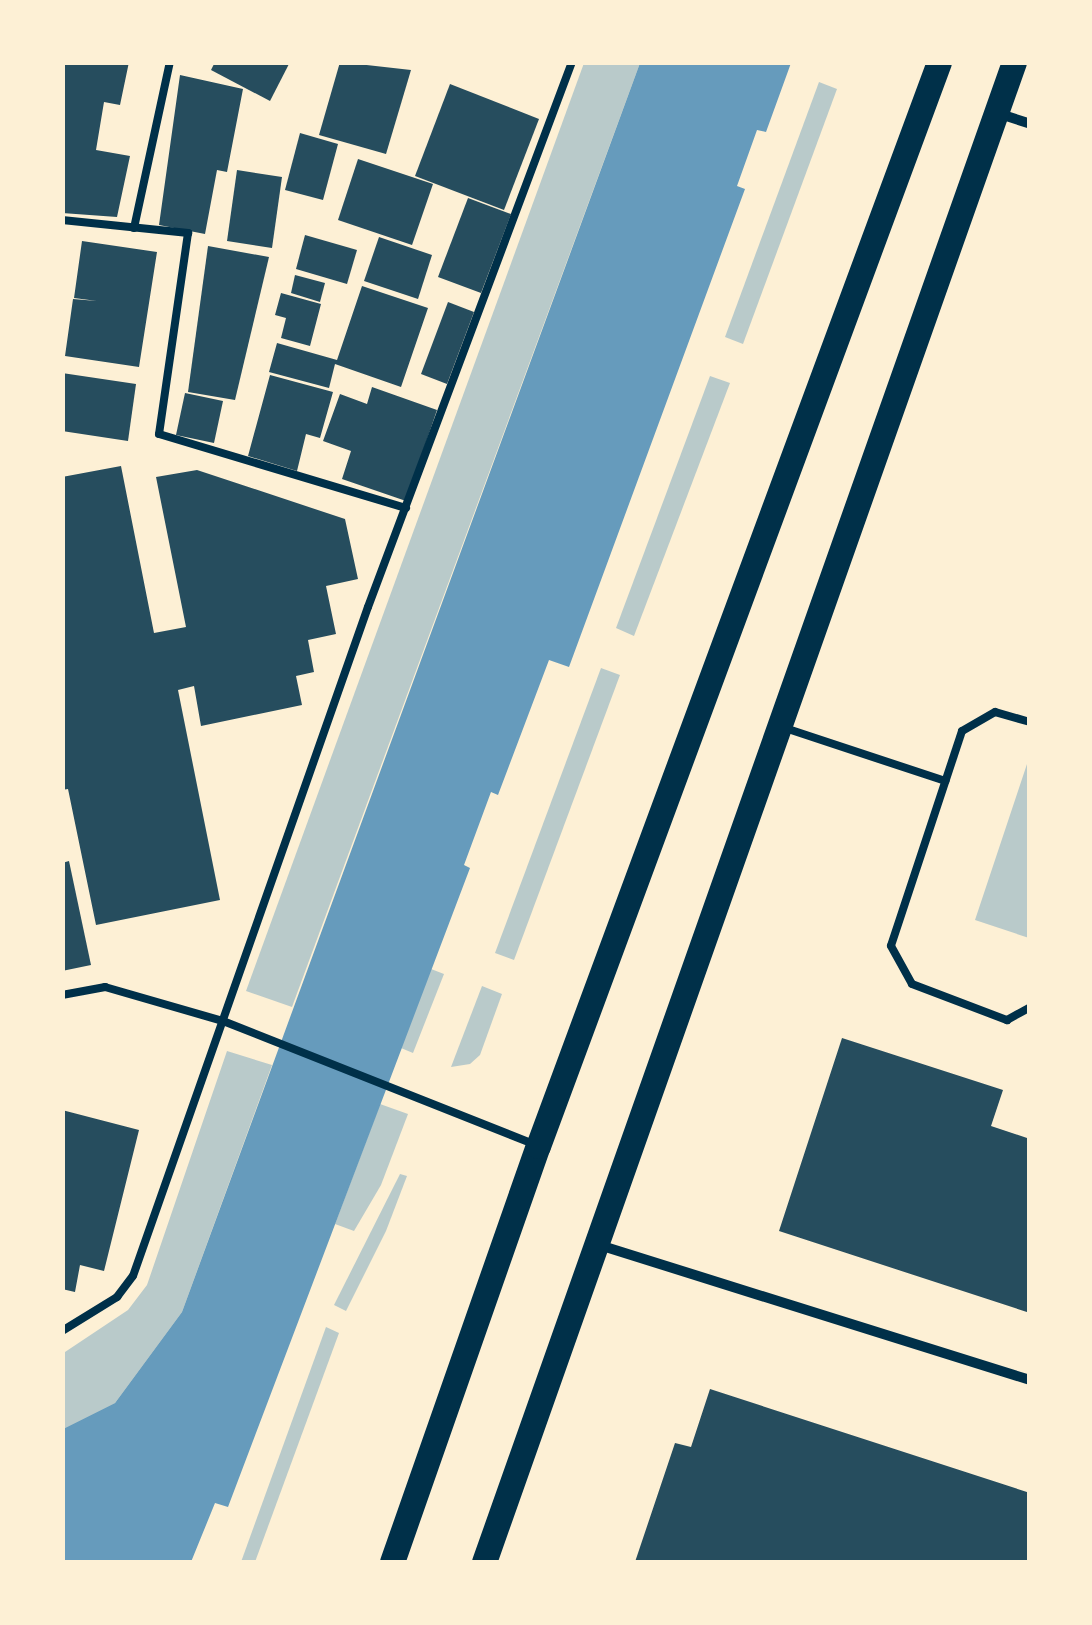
<!DOCTYPE html>
<html>
<head>
<meta charset="utf-8">
<style>
  body { margin:0 }
  #map { position:relative; width:1092px; height:1625px; overflow:hidden; background:#fdf0d5; font-family:"Libre Baskerville",serif }
  div>[style] { position:absolute }
  .green>* { inset:0; background:#b9caca }
  .water>* { inset:0; background:#669bbc }
  .building>* { inset:0; background:#264d5e }
  .service>* { height:8px; margin:-4px; padding:0 4px; transform-origin:4px; border-radius:4px; background:#003049 }
  .minor>* { height:10px; margin:-5px; padding:0 5px; transform-origin:5px; border-radius:5px; background:#003049 }
  .primary>* { height:25px; margin:-12.5px; padding:0 12.5px; transform-origin:12.5px; border-radius:12.5px; background:#003049 }
  span { translate:-50% -50%; white-space:nowrap; text-align:center; line-height:1.15; -webkit-text-stroke:10px #fdf0d5; paint-order:stroke }
  .frame { position:absolute; inset:0; border:65px solid #fdf0d5; pointer-events:none }
</style>
</head>
<body>
<div id="map">
  <div class="green">
    <div style="clip-path:polygon(584px 63px,640px 63px,292px 1007px,246px 991px)"></div>
    <div style="clip-path:polygon(819px 82px,837px 89px,743px 344px,725px 337px)"></div>
    <div style="clip-path:polygon(710px 376px,730px 383px,634px 636px,616px 628px)"></div>
    <div style="clip-path:polygon(601px 668px,620px 675px,514px 960px,495px 953px)"></div>
    <div style="clip-path:polygon(1028px 761px,1030px 761px,1029px 938px,975px 920px)"></div>
    <div style="clip-path:polygon(431px 969px,444px 974px,413px 1053px,401px 1048px)"></div>
    <div style="clip-path:polygon(482px 986px,502px 994px,480px 1055px,470px 1064px,451px 1067px)"></div>
    <div style="clip-path:polygon(227px 1051px,272px 1065px,182px 1312px,115px 1403px,63px 1429px,62px 1354px,128px 1310px,147px 1285px)"></div>
    <div style="clip-path:polygon(380px 1104px,408px 1114px,381px 1185px,354px 1231px,335px 1224px)"></div>
    <div style="clip-path:polygon(400px 1174px,407px 1176px,386px 1231px,346px 1311px,334px 1305px)"></div>
    <div style="clip-path:polygon(326px 1327px,339px 1333px,255px 1562px,241px 1562px)"></div>
  </div>
  <div class="water">
    <div style="clip-path:polygon(640px 63px,791px 63px,766px 132px,757px 130px,737px 186px,745px 189px,569px 667px,549px 660px,498px 795px,491px 792px,464px 865px,470px 868px,228px 1507px,215px 1503px,191px 1562px,63px 1562px,63px 1429px,115px 1403px,182px 1312px)"></div>
  </div>
  <div class="building">
    <div style="clip-path:polygon(62px 62px,129px 62px,120px 105px,104px 102px,96px 150px,130px 156px,117px 217px,62px 213px)"></div>
    <div style="clip-path:polygon(215px 62px,290px 62px,270px 101px,211px 70px)"></div>
    <div style="clip-path:polygon(340px 62px,411px 70px,386px 154px,319px 135px)"></div>
    <div style="clip-path:polygon(180px 75px,243px 89px,227px 172px,217px 170px,205px 234px,159px 225px)"></div>
    <div style="clip-path:polygon(450px 84px,539px 119px,504px 210px,415px 176px)"></div>
    <div style="clip-path:polygon(300px 133px,338px 144px,323px 200px,285px 190px)"></div>
    <div style="clip-path:polygon(358px 159px,433px 184px,412px 245px,338px 220px)"></div>
    <div style="clip-path:polygon(237px 170px,282px 177px,272px 248px,227px 241px)"></div>
    <div style="clip-path:polygon(468px 198px,511px 214px,481px 293px,438px 277px)"></div>
    <div style="clip-path:polygon(305px 235px,357px 250px,347px 284px,296px 269px)"></div>
    <div style="clip-path:polygon(379px 237px,432px 255px,418px 299px,364px 281px)"></div>
    <div style="clip-path:polygon(82px 241px,157px 252px,139px 367px,65px 356px,73px 299px,97px 301px,74px 298px)"></div>
    <div style="clip-path:polygon(208px 246px,269px 257px,235px 400px,188px 392px)"></div>
    <div style="clip-path:polygon(295px 275px,325px 283px,320px 302px,291px 293px)"></div>
    <div style="clip-path:polygon(362px 286px,428px 308px,401px 387px,335px 364px,329px 388px,269px 372px,277px 343px,337px 360px)"></div>
    <div style="clip-path:polygon(281px 293px,321px 304px,310px 346px,281px 338px,286px 318px,275px 315px)"></div>
    <div style="clip-path:polygon(448px 302px,474px 312px,447px 384px,421px 374px)"></div>
    <div style="clip-path:polygon(62px 373px,136px 384px,128px 441px,62px 431px)"></div>
    <div style="clip-path:polygon(270px 375px,333px 392px,320px 438px,306px 434px,297px 471px,248px 456px)"></div>
    <div style="clip-path:polygon(372px 387px,437px 410px,406px 501px,342px 479px,351px 451px,323px 441px,340px 394px,367px 404px)"></div>
    <div style="clip-path:polygon(185px 393px,223px 401px,214px 443px,176px 435px)"></div>
    <div style="clip-path:polygon(121px 466px,154px 633px,186px 627px,156px 477px,197px 470px,345px 519px,358px 579px,326px 586px,336px 634px,308px 640px,314px 672px,296px 676px,302px 705px,201px 726px,194px 686px,178px 690px,220px 900px,96px 925px,68px 789px,62px 790px,62px 477px)"></div>
    <div style="clip-path:polygon(69px 861px,91px 965px,62px 971px,62px 863px)"></div>
    <div style="clip-path:polygon(842px 1038px,1003px 1090px,991px 1126px,1030px 1139px,1030px 1313px,779px 1231px)"></div>
    <div style="clip-path:polygon(62px 1110px,139px 1130px,104px 1271px,80px 1265px,75px 1292px,62px 1289px)"></div>
    <div style="clip-path:polygon(710px 1389px,1030px 1493px,1030px 1562px,635px 1562px,675px 1443px,691px 1447px)"></div>
  </div>
  <div class="service">
    <div style="left:62px;top:220px;width:127px;rotate:5.9deg"></div>
    <div style="left:188px;top:233px;width:203px;rotate:98.2deg"></div>
    <div style="left:159px;top:434px;width:258px;rotate:16.7deg"></div>
    <div style="left:134px;top:228px;width:170px;rotate:-77.8deg"></div>
    <div style="left:1030px;top:722px;width:36px;rotate:-164deg"></div>
    <div style="left:995px;top:712px;width:38px;rotate:150deg"></div>
    <div style="left:962px;top:731px;width:226px;rotate:108.3deg"></div>
    <div style="left:891px;top:946px;width:43px;rotate:61.1deg"></div>
    <div style="left:912px;top:984px;width:102px;rotate:20.8deg"></div>
    <div style="left:1007px;top:1020px;width:26px;rotate:-29deg"></div>
    <div style="left:785px;top:728px;width:169px;rotate:18.3deg"></div>
    <div style="left:62px;top:995px;width:44px;rotate:-10.5deg"></div>
    <div style="left:105px;top:987px;width:123px;rotate:16.1deg"></div>
    <div style="left:223px;top:1021px;width:334px;rotate:21.6deg"></div>
    <div style="left:62px;top:1331px;width:65px;rotate:-31.7deg"></div>
    <div style="left:117px;top:1297px;width:26px;rotate:-53deg"></div>
    <div style="left:133px;top:1276px;width:709px;rotate:-70.65deg"></div>
    <div style="left:368px;top:607px;width:582px;rotate:-69.48deg"></div>
  </div>
  <div class="minor">
    <div style="left:997px;top:113px;width:35px;rotate:18deg"></div>
    <div style="left:596px;top:1244px;width:455px;rotate:17.4deg"></div>
  </div>
  <div class="primary">
    <div style="left:392px;top:1562px;width:441px;rotate:-70.7deg"></div>
    <div style="left:538px;top:1146px;width:1156px;rotate:-69.7deg"></div>
    <div style="left:484px;top:1562px;width:1591px;rotate:-70.54deg"></div>
  </div>
  <div class="frame"></div>
</div>
</body>
</html>
